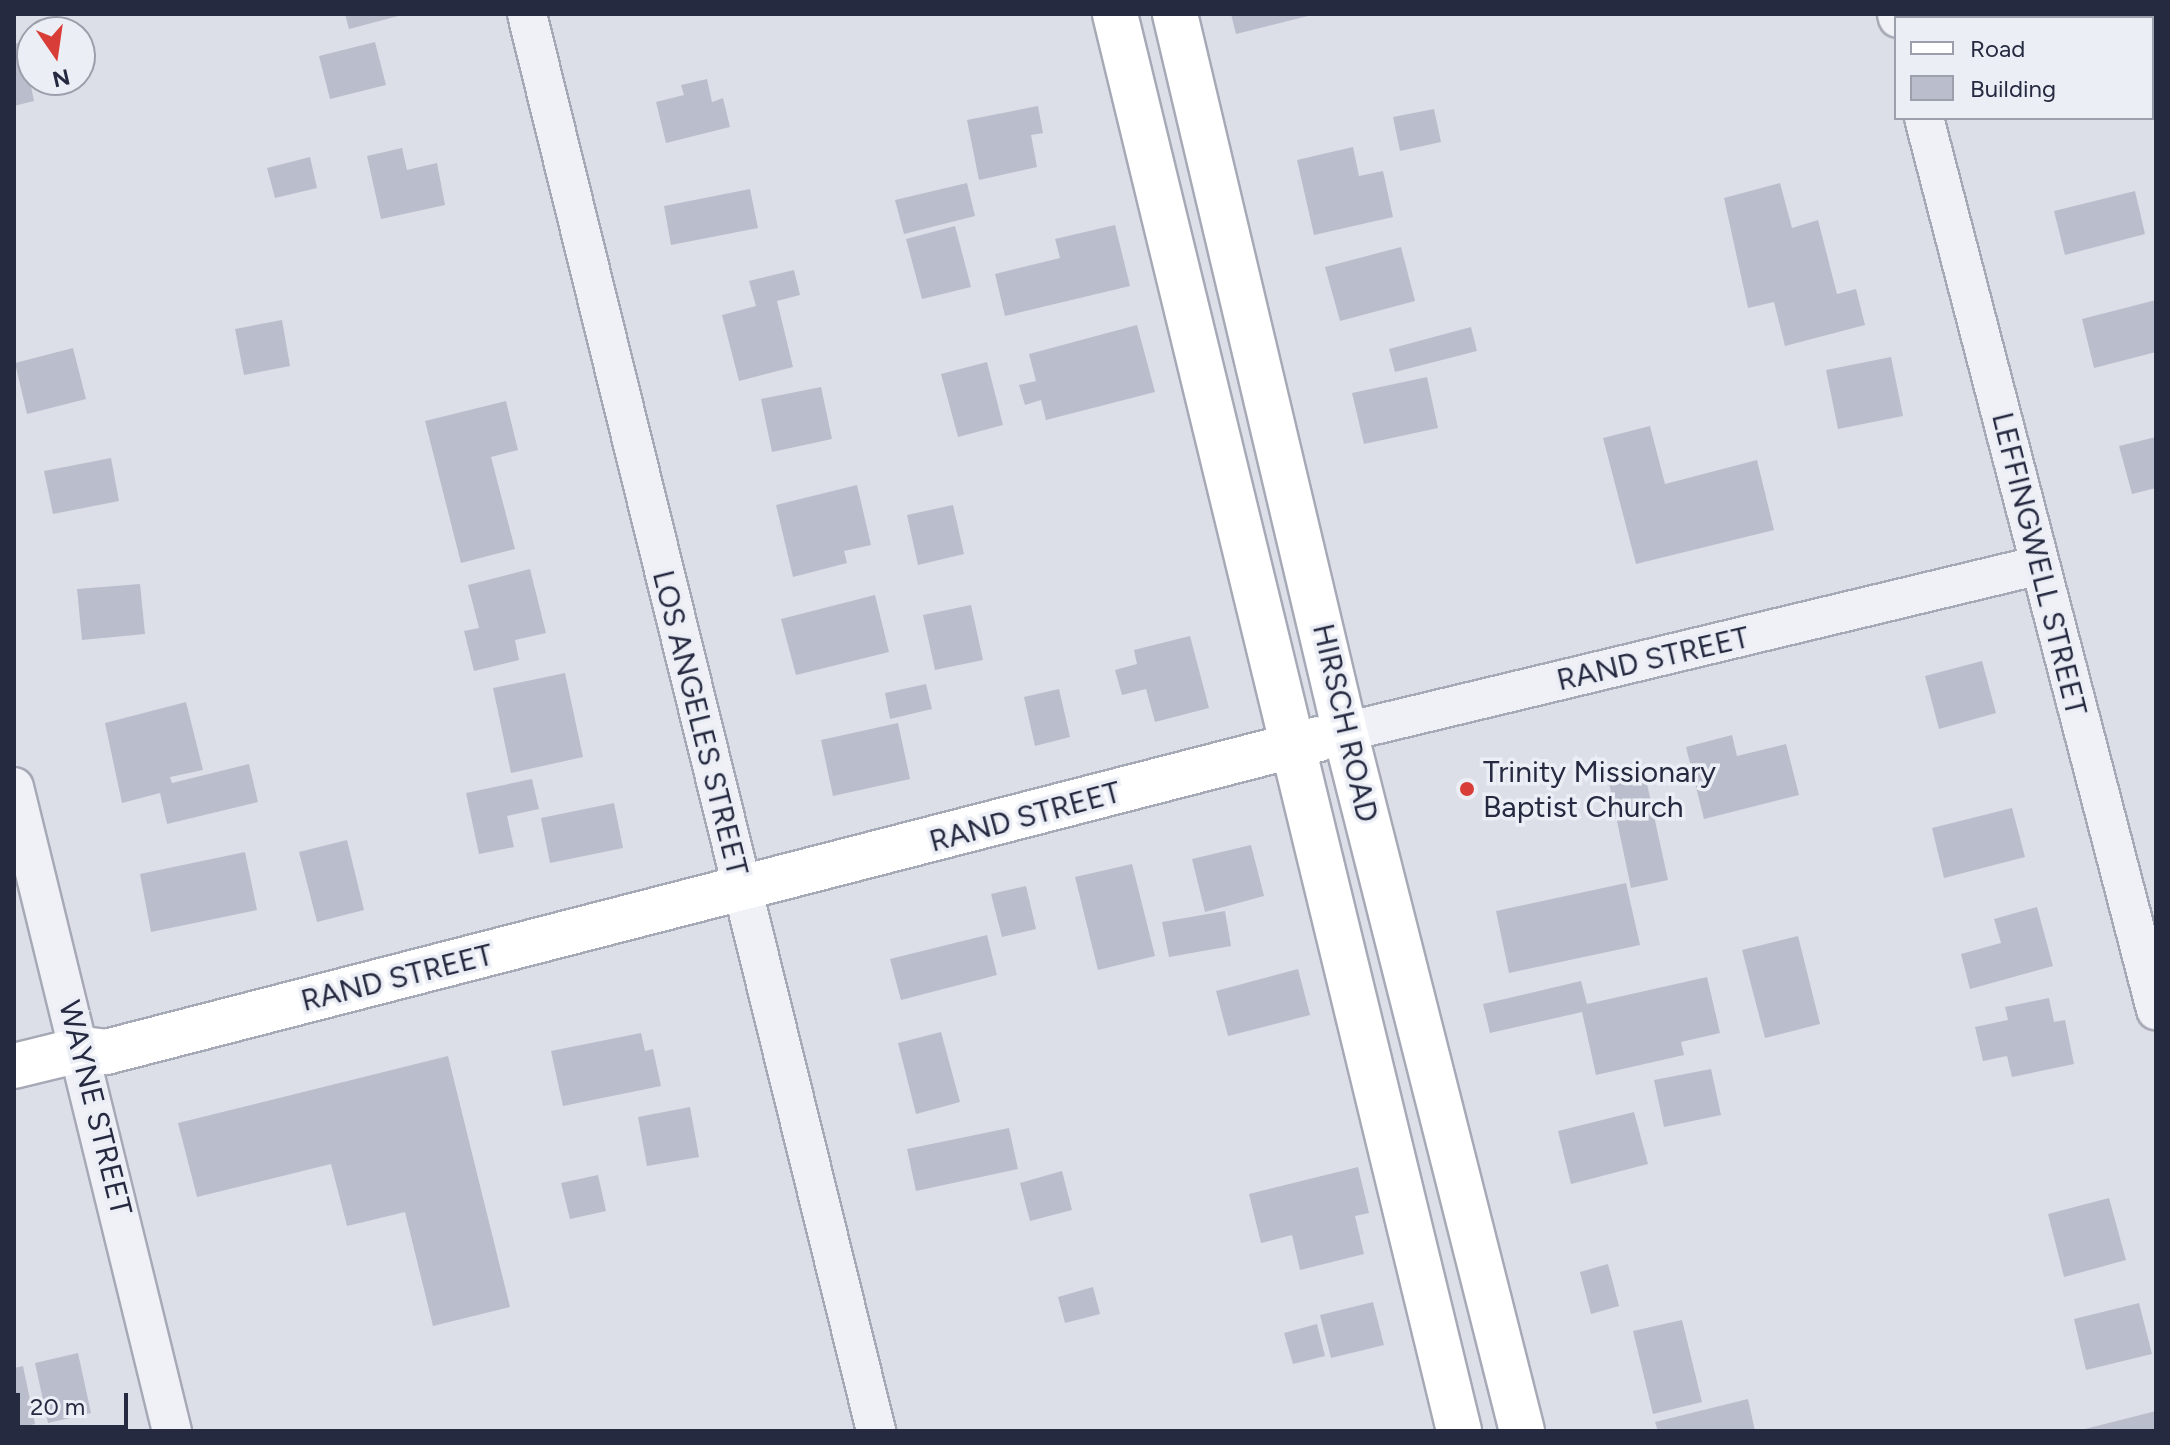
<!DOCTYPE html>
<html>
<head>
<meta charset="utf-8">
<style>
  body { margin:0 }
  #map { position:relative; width:2170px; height:1445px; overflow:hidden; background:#dddfe8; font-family:Figtree,sans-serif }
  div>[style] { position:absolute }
  .building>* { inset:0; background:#babdcb }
  .roads { filter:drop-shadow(2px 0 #a6a9b6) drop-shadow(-2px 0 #a6a9b6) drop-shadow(0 2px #a6a9b6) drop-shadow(0 -2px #a6a9b6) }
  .street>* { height:38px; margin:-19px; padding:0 19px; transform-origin:19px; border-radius:19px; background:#f0f1f6 }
  .secondary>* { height:44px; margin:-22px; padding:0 22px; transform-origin:22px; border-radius:22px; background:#fff }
  .dots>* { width:22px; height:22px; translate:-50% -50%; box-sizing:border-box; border:4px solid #eceef6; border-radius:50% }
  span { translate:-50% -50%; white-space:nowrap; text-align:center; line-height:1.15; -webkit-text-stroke:7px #eceef6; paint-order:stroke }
  .street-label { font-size:30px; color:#252a40 }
  .poi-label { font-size:30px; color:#252a40 }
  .left { translate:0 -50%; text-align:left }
  .frame { position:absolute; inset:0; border:16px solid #252a40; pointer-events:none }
  .legend { position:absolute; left:1894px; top:16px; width:260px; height:104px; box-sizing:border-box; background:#eceef6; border:2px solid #9ca0ad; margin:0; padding:10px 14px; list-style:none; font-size:24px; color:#252a40 }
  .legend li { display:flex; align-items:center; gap:16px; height:40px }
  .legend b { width:40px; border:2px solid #9ca0ad }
  .north { position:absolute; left:16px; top:16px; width:80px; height:80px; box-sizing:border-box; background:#eceef6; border:2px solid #9ca0ad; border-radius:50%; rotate:167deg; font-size:22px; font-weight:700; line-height:32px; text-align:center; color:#252a40 }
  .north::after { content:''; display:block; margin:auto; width:28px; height:36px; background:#d83e37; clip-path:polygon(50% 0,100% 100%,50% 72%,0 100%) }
  .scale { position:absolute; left:16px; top:1393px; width:112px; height:36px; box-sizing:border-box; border:4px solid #252a40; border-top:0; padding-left:10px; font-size:24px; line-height:28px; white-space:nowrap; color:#252a40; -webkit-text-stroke:6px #eceef6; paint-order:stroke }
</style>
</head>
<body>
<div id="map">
  <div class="building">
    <div style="clip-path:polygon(345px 14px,402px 14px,402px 15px,349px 29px)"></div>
    <div style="clip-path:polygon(1231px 14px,1312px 14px,1312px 15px,1236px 34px)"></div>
    <div style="clip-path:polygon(22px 42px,34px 101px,14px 106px,14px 44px)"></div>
    <div style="clip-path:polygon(375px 42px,386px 85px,330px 99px,319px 56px)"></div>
    <div style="clip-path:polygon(707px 79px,712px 102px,723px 98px,730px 127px,666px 143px,656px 102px,684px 95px,681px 85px)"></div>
    <div style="clip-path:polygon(1038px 106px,1043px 133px,1031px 135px,1037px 167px,979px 180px,967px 120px)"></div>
    <div style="clip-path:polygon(1434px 109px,1441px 142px,1400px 151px,1393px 117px)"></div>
    <div style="clip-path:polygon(1353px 147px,1359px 176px,1383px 171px,1393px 217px,1314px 235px,1297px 160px)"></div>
    <div style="clip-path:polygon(402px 148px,407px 170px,437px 163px,445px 205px,381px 219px,367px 156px)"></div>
    <div style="clip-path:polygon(310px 157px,317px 188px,275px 198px,267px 168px)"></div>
    <div style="clip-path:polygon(967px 183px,975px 216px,904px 234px,895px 200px)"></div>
    <div style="clip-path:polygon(1780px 183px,1792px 228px,1818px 220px,1837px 294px,1856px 289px,1865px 325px,1785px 346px,1774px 302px,1748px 308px,1724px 198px)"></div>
    <div style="clip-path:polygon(750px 189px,758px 228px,671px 245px,664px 206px)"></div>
    <div style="clip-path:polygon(2135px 191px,2145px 234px,2065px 255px,2054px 211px)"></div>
    <div style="clip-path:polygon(1115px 225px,1130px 286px,1005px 316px,995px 274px,1060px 258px,1055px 239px)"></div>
    <div style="clip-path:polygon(955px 226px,971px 287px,922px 299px,906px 239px)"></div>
    <div style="clip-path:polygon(1401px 247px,1415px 301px,1340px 321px,1325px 267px)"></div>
    <div style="clip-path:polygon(794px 270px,800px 295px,777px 301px,793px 367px,739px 381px,722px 315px,756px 306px,749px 281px)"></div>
    <div style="clip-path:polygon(2156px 300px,2156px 352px,2094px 368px,2082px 319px)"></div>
    <div style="clip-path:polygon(282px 320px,290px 366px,244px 375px,235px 329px)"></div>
    <div style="clip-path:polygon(1137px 325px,1155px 392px,1046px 420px,1041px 400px,1025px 405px,1019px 385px,1036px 381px,1029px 354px)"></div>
    <div style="clip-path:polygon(1471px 327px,1477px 351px,1395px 372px,1389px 349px)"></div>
    <div style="clip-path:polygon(73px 348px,86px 399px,27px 414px,15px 363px)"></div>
    <div style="clip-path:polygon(1891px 357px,1903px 416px,1838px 429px,1826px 370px)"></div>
    <div style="clip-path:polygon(987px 362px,1003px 425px,958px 437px,941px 374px)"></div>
    <div style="clip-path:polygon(1427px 377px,1438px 428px,1364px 444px,1352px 393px)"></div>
    <div style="clip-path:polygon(821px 387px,832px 439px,772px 452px,761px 399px)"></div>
    <div style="clip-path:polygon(506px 401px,518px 450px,491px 457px,515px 549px,461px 563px,425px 421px)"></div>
    <div style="clip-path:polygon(1650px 426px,1665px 484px,1757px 460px,1774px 530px,1636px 564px,1603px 438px)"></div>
    <div style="clip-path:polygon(2156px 437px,2156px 488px,2132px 494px,2119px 446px)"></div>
    <div style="clip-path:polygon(111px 458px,119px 501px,53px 514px,44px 471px)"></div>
    <div style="clip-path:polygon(857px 485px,871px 545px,844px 551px,847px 563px,793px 577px,776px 505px)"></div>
    <div style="clip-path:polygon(953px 505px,964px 554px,918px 565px,907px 515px)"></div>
    <div style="clip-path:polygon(530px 569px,546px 633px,515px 640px,519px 660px,474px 671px,464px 631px,479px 628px,468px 585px)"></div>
    <div style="clip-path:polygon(140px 584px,145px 634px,82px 640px,77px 589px)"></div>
    <div style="clip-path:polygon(875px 595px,889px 652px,796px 675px,781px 619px)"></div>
    <div style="clip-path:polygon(971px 605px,983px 660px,935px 670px,923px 615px)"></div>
    <div style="clip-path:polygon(1190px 636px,1209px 708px,1155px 722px,1146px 689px,1122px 695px,1115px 670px,1137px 664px,1134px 650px)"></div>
    <div style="clip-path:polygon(1982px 661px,1996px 713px,1939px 729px,1925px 676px)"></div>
    <div style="clip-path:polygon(565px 673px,583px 757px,511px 773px,493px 688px)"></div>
    <div style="clip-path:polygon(926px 684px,932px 709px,890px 719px,885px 693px)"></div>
    <div style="clip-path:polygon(1059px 689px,1070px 737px,1035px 746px,1024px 697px)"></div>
    <div style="clip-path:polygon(186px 702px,203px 770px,170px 777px,172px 783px,249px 764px,258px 802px,167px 824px,160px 793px,122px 803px,105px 723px)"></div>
    <div style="clip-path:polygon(898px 723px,910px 779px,833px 796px,821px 740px)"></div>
    <div style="clip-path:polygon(1732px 735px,1737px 756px,1786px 744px,1799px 795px,1704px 819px,1686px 747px)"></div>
    <div style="clip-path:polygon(1644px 770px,1668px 880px,1631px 888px,1608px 778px)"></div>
    <div style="clip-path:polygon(532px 779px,539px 809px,507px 816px,514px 847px,479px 854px,466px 793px)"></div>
    <div style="clip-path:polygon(614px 803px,623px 848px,550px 863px,541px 818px)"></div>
    <div style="clip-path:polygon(2012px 808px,2025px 857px,1944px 878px,1932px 828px)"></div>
    <div style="clip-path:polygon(347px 840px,364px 910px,317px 922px,299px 852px)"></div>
    <div style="clip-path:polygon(1251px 845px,1264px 896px,1205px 912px,1192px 859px)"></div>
    <div style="clip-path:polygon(245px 852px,257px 910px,151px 932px,140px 874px)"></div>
    <div style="clip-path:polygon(1132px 864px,1155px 956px,1098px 970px,1075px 877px)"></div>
    <div style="clip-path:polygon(1626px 883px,1640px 945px,1509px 973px,1496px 911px)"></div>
    <div style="clip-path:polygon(1026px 886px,1036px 929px,1002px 937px,991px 894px)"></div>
    <div style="clip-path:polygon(2037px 907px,2053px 966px,1970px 989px,1961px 954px,2001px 943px,1994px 919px)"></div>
    <div style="clip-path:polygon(1225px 911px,1231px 946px,1169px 957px,1162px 922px)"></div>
    <div style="clip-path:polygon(987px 935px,997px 975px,901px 1000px,890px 959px)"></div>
    <div style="clip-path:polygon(1798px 936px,1820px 1024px,1765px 1038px,1742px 950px)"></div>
    <div style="clip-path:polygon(1298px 969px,1310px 1015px,1228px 1036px,1216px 991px)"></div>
    <div style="clip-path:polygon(1707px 977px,1720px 1033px,1681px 1042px,1684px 1055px,1596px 1075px,1582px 1012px,1490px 1033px,1483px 1004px,1581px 981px,1587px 1004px)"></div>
    <div style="clip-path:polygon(2049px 998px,2054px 1022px,2065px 1020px,2074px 1064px,2012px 1077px,2007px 1056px,1983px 1061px,1975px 1027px,2008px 1020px,2005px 1007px)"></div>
    <div style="clip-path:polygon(941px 1032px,960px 1102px,916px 1114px,898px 1043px)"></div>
    <div style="clip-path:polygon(641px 1033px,645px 1051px,653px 1049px,661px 1086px,563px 1106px,551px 1051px)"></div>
    <div style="clip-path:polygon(448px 1056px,510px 1307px,433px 1326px,405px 1212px,347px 1226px,331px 1164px,197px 1197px,178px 1123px)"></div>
    <div style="clip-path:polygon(1711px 1069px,1721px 1115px,1664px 1127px,1654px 1080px)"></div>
    <div style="clip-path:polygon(690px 1107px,699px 1157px,647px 1166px,638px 1117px)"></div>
    <div style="clip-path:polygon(1634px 1112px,1648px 1164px,1571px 1184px,1558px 1131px)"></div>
    <div style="clip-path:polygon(1009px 1128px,1018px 1169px,916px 1191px,907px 1149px)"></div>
    <div style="clip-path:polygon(1358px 1167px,1369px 1213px,1355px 1216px,1364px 1254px,1300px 1270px,1292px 1235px,1261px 1243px,1249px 1194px)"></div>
    <div style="clip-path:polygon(1062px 1171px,1072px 1210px,1030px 1221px,1020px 1183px)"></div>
    <div style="clip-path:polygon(598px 1175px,606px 1211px,570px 1219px,561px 1183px)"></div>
    <div style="clip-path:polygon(2109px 1198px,2126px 1260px,2064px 1277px,2048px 1214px)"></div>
    <div style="clip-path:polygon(1608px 1264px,1619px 1306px,1591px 1314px,1580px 1272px)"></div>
    <div style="clip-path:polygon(1093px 1287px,1100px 1314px,1065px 1323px,1058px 1297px)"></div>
    <div style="clip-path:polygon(1373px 1302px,1384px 1345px,1331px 1358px,1320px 1315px)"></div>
    <div style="clip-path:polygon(2139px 1303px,2152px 1354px,2086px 1370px,2074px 1319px)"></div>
    <div style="clip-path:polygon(1682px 1320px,1702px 1402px,1653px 1414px,1633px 1331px)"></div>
    <div style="clip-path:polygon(1317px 1324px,1325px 1356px,1293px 1364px,1284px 1333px)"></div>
    <div style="clip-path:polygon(78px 1353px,91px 1413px,48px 1423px,35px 1363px)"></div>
    <div style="clip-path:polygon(23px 1366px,35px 1424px,14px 1429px,14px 1368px)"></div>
    <div style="clip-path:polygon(1748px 1399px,1755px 1431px,1658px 1431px,1655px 1422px)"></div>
    <div style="clip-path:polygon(2156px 1411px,2156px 1431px,2081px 1431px,2081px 1430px)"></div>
  </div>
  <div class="roads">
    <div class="street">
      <div style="left:527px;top:14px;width:1459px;rotate:76.16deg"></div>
      <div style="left:1897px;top:14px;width:4px;rotate:76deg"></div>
      <div style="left:1924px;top:118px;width:922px;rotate:75.42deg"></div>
      <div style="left:1345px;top:732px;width:711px;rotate:-13.51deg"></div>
      <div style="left:14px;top:787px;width:663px;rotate:76.22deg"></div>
    </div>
    <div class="secondary">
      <div style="left:1115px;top:14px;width:1458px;rotate:76.35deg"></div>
      <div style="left:1175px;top:14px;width:738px;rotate:76.68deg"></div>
      <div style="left:1345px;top:732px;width:721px;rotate:75.79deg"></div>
      <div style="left:14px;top:1066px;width:71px;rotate:-13.8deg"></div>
      <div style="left:83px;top:1049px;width:23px;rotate:7deg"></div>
      <div style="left:106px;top:1052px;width:1253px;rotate:-14.47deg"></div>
    </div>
  </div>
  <div class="dots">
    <div style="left:1467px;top:789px;background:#d83e37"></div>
  </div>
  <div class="street-label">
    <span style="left:2039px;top:564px;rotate:76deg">LEFFINGWELL STREET</span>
    <span style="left:1653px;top:659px;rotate:-13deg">RAND STREET</span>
    <span style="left:700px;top:723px;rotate:76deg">LOS ANGELES STREET</span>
    <span style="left:1345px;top:723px;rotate:77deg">HIRSCH ROAD</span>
    <span style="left:1025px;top:817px;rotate:-15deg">RAND STREET</span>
    <span style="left:397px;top:978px;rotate:-14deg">RAND STREET</span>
    <span style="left:95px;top:1108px;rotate:76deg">WAYNE STREET</span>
  </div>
  <div class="poi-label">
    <span class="left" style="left:1483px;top:789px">Trinity Missionary<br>Baptist Church</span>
  </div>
  <div class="frame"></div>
  <ul class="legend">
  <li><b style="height:10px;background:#fff"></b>Road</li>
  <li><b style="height:22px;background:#babdcb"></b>Building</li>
  </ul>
  <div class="north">N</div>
  <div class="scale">20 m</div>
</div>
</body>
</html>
